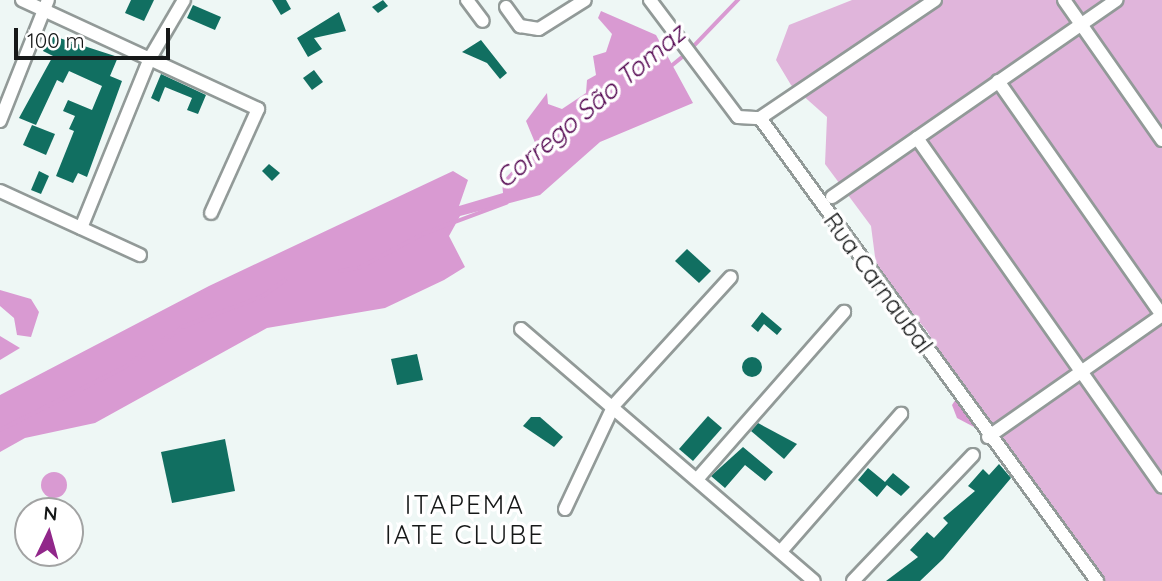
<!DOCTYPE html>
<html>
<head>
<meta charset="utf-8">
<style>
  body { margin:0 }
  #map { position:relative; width:1162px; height:581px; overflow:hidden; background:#eef7f5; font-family:Quicksand,sans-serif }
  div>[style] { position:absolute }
  .green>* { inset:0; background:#e0b5db }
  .forest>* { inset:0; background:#d99ad2 }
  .round { border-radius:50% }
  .stream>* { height:3.5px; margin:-1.75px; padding:0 1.75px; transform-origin:1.75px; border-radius:1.75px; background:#d99ad2 }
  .building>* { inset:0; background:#116f61 }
  .roads { filter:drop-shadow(2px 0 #929a98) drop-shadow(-2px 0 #929a98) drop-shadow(0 2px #929a98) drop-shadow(0 -2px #929a98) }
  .street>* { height:12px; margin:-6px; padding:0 6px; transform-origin:6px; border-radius:6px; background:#fff }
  span { translate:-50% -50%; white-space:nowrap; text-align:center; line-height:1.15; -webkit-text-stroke:7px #fff; paint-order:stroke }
  .street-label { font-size:24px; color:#161818 }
  .water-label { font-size:26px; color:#51034e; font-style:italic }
  .neighbourhood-label { font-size:26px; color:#161818; letter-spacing:2px }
  .north { position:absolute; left:14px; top:497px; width:70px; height:70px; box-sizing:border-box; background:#fff; border:2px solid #a2a3a3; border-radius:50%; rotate:5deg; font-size:19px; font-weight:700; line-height:28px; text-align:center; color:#161818 }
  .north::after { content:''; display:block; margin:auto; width:24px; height:32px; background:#91278a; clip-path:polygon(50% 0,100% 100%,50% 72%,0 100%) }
  .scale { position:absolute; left:14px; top:28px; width:156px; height:32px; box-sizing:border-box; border:4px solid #161818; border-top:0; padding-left:9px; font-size:21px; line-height:24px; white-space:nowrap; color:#161818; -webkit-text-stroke:5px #fff; paint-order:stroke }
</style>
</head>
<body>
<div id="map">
  <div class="green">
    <div style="clip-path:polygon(852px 0,1162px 0,1162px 581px,1089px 581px,1003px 466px,927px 331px,877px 272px,871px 226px,825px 164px,827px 117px,791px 85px,776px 60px,789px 25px)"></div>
  </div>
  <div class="forest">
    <div style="clip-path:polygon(601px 11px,656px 35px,693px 103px,600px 142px,540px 195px,460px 216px,449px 236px,465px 267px,444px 280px,385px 308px,267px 328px,95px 423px,25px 438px,0 452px,0 395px,209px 286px,453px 171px,468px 180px,459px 206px,503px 193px,502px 182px,536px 145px,526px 121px,547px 93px,548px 104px,562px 109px,586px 93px,587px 80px,596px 75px,593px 56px,606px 52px,612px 34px,598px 18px)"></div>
    <div style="clip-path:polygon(0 290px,31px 299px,39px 312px,31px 337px,17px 335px,14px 318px,0 306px)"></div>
    <div style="clip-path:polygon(0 336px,20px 348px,0 360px)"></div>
    <div style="clip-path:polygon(958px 396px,978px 425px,974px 427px,957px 418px,952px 405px)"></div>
    <div class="round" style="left:41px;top:472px;width:26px;height:26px"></div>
  </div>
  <div class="stream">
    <div style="left:691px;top:49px;width:68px;rotate:-46.2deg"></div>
    <div style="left:670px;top:67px;width:21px;rotate:-39deg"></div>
    <div style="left:340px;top:271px;width:19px;rotate:-9deg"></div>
    <div style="left:359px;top:268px;width:72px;rotate:-28deg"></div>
    <div style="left:423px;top:234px;width:89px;rotate:-20.5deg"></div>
    <div style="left:0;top:430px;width:140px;rotate:-26.7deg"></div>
    <div style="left:125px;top:367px;width:70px;rotate:-34.6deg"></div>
    <div style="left:183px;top:327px;width:86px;rotate:-21.2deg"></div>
    <div style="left:263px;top:296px;width:27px;rotate:-36deg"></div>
  </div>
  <div class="building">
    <div style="clip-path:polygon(131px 0,154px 0,144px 21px,125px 13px)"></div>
    <div style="clip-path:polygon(272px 0,286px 0,291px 9px,281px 15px)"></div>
    <div style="clip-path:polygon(383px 0,388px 6px,378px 13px,372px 7px)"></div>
    <div style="clip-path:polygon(193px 5px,221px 17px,215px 30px,187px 18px)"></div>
    <div style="clip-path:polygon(339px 12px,346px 31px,314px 38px,322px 49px,308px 57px,297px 38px)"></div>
    <div style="clip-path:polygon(50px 35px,118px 57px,110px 76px,122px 81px,87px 177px,78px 173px,73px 183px,56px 176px,74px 131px,69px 129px,75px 116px,63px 111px,68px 100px,92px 110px,102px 86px,69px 71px,63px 83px,57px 80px,36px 125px,19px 118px,53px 56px,43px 51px)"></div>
    <div style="clip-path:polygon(481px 40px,507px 73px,500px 79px,487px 63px,462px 52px)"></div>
    <div style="clip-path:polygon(314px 70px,323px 82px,312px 90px,303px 78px)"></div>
    <div style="clip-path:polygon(161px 74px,206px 95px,198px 114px,187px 110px,192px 98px,165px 87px,159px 102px,151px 98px)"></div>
    <div style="clip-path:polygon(32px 125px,55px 134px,46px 155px,23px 145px)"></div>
    <div style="clip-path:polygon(269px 164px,280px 173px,272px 181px,262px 171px)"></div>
    <div style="clip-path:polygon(39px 171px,49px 176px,41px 194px,31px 190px)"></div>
    <div style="clip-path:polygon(687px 249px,711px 271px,699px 283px,675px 261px)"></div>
    <div style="clip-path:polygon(762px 312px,782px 329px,777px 335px,764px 324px,758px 332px,751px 326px)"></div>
    <div style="clip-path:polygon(417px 354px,423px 380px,397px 385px,391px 359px)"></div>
    <div class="round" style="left:742px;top:357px;width:20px;height:20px"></div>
    <div style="clip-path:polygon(708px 416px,722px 428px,693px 461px,679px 449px)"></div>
    <div style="clip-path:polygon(531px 417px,540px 417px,563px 437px,554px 447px,523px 426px)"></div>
    <div style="clip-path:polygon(758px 423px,797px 444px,784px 459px,751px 431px)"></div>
    <div style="clip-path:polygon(225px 439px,235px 491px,172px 503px,161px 452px)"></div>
    <div style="clip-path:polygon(743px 447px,773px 472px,765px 481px,745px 465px,725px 488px,711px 476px)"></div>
    <div style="clip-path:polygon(999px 464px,1011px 478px,943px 559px,920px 581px,886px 581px,918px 557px,910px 550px,927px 532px,934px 538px,948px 523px,943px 518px,975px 491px,968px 486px,983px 469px,989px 475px)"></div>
    <div style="clip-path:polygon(868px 468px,885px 482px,893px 473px,910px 487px,901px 496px,887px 485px,877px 497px,858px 480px)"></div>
    <div style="clip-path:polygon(38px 553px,54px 553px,54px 562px,39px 564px)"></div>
  </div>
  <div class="roads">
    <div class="street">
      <div style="left:22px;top:0;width:260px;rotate:24.8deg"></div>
      <div style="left:258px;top:109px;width:114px;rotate:114.3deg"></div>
      <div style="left:467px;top:0;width:26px;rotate:53deg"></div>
      <div style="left:650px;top:0;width:146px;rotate:53.1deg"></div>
      <div style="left:738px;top:117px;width:22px;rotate:3deg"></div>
      <div style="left:760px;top:118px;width:573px;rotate:53.95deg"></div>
      <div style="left:1064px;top:0;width:171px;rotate:55deg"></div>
      <div style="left:506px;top:7px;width:24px;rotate:54deg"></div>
      <div style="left:520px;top:26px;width:19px;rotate:9deg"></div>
      <div style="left:539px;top:29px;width:54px;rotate:-32.2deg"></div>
      <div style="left:998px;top:81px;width:286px;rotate:55deg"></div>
      <div style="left:760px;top:118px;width:211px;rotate:-34deg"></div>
      <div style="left:0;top:121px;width:130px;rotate:-68.4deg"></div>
      <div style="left:917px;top:138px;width:426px;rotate:54.9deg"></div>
      <div style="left:0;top:191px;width:154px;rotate:24.6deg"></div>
      <div style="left:832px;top:197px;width:346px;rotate:-34.7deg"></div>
      <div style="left:81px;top:228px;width:183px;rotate:-67.9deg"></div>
      <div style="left:150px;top:58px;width:67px;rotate:-59.6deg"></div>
      <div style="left:521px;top:329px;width:386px;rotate:40.7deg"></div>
      <div style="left:988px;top:437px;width:213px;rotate:-35deg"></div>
      <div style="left:699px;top:477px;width:220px;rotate:-48.7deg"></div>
      <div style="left:565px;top:509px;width:115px;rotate:-64.8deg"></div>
      <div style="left:614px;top:405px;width:173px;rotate:-47.6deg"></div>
      <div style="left:782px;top:550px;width:181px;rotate:-48.8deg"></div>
      <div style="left:853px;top:581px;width:174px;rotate:-46.4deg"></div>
    </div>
  </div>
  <div class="street-label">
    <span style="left:878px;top:283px;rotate:54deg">Rua Carnaubal</span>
  </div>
  <div class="water-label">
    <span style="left:590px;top:106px;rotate:-40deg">Corrego São Tomaz</span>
  </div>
  <div class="neighbourhood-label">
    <span style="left:465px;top:520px">ITAPEMA<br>IATE CLUBE</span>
  </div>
  <div class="north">N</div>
  <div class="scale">100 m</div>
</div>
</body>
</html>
